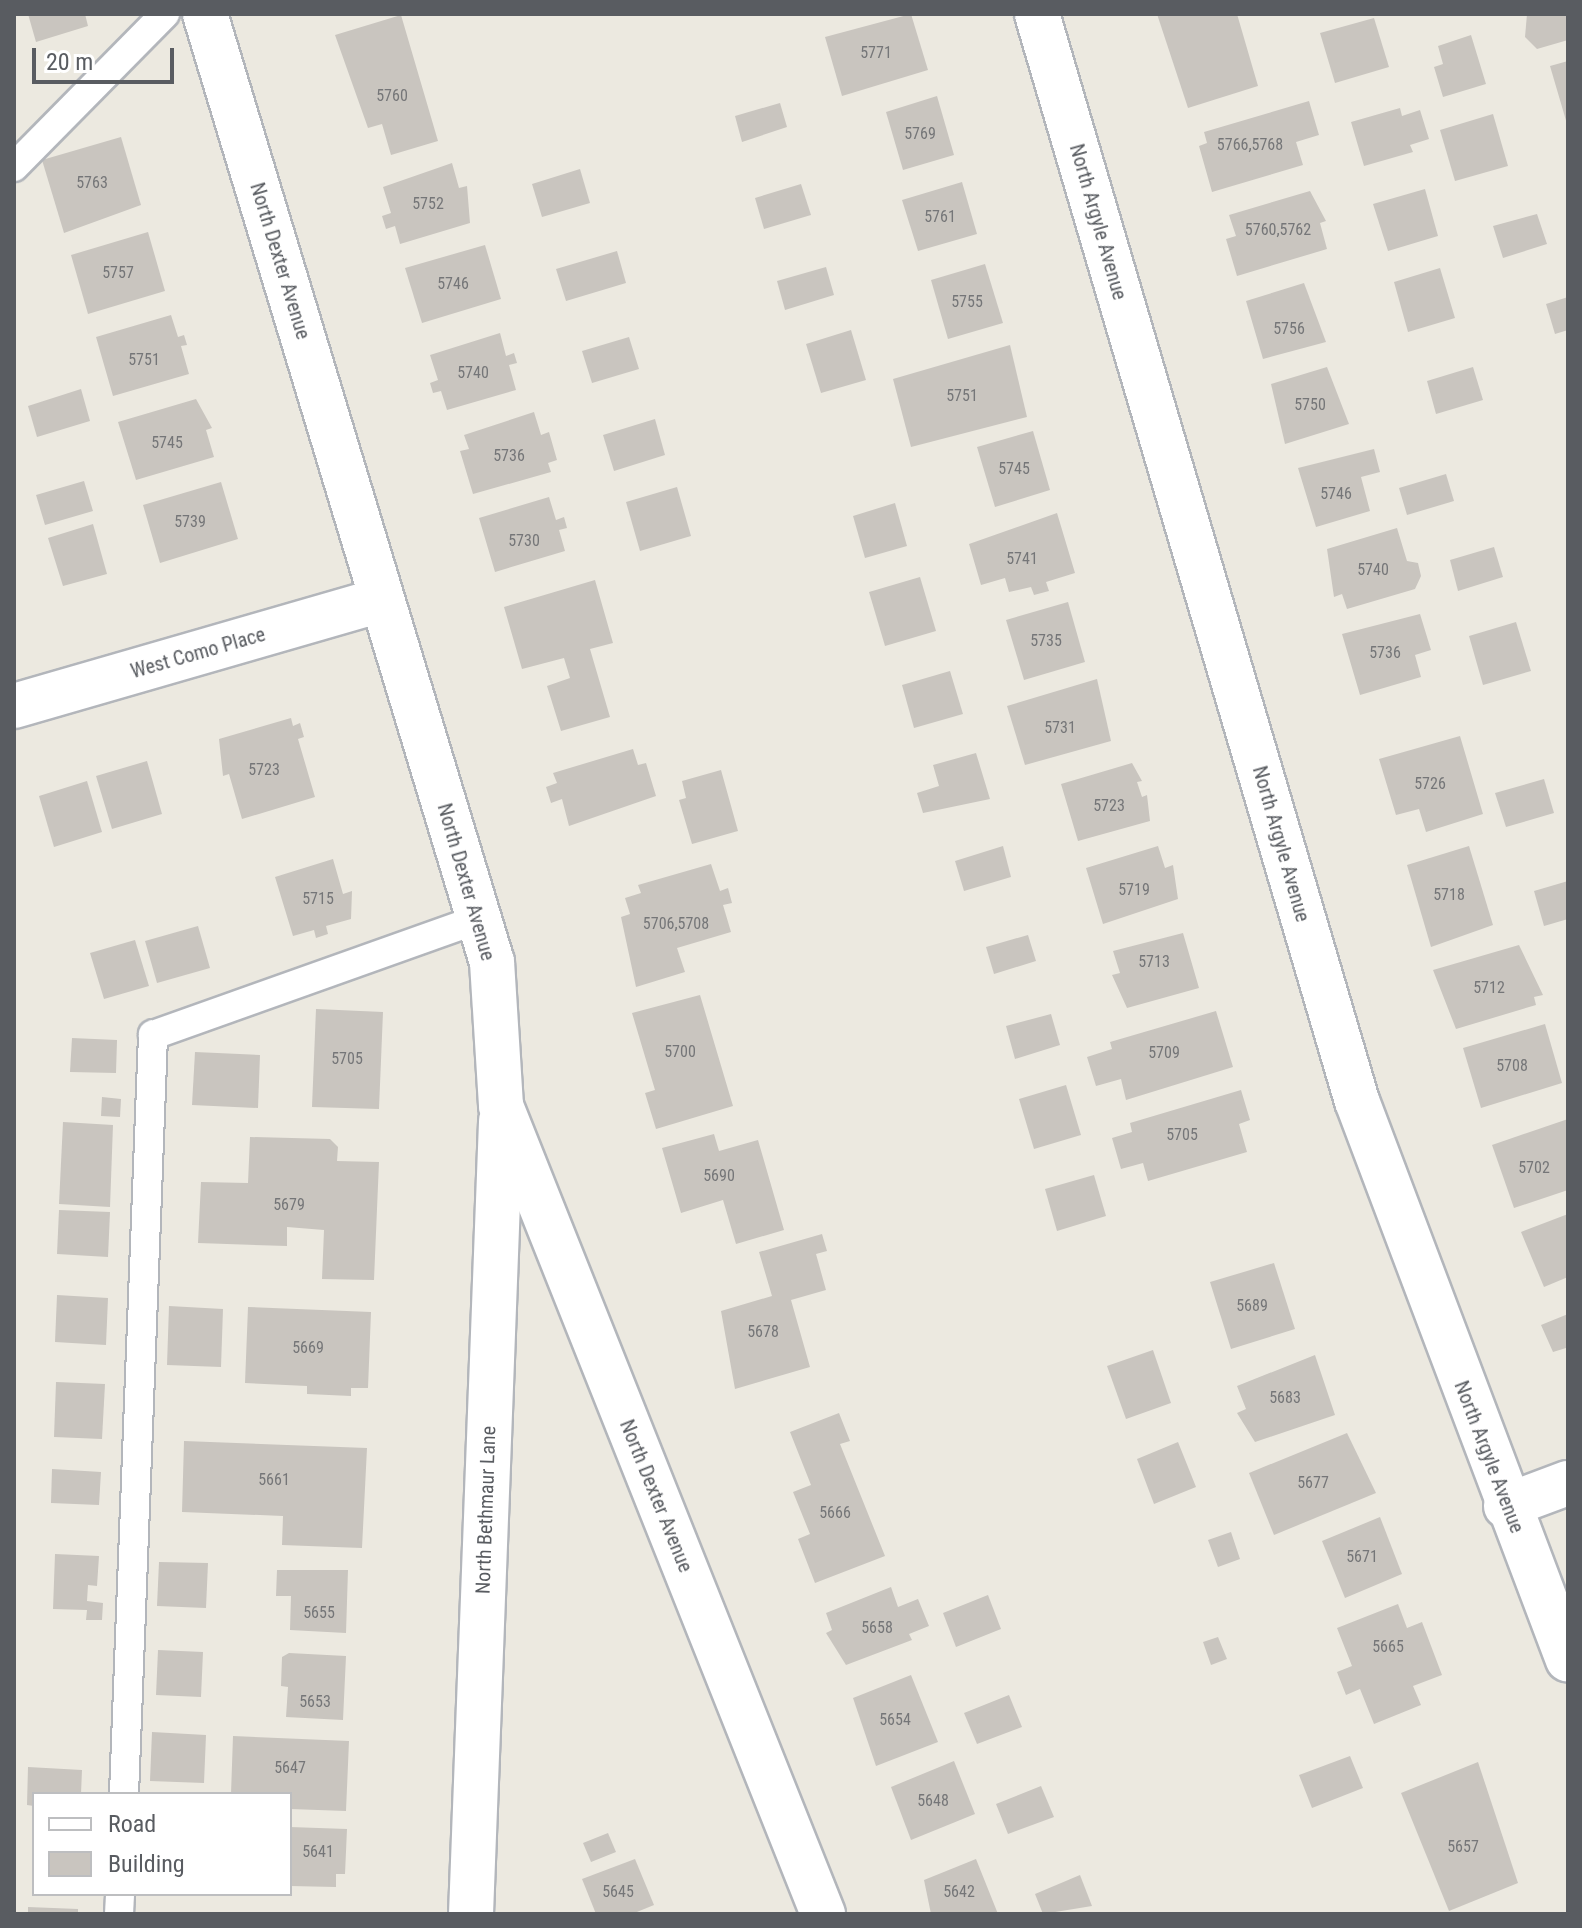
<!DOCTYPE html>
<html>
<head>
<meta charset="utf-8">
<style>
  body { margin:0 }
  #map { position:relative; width:1582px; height:1928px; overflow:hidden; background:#ece9e0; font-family:"Roboto Condensed",sans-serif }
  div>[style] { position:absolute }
  .building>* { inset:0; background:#c9c5bf }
  .roads { filter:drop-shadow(2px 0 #b3b6bb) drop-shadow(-2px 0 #b3b6bb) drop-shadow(0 2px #b3b6bb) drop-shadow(0 -2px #b3b6bb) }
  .lane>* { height:28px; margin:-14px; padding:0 14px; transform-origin:14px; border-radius:14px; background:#fff }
  .street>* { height:44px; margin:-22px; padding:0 22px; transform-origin:22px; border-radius:22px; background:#fff }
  span { translate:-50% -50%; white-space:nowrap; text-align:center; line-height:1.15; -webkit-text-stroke:8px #fff; paint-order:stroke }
  .number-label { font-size:16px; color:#757678 }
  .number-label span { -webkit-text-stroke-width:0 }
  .street-label { font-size:20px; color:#595c61 }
  .frame { position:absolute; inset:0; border:16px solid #595c61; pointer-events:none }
  .legend { position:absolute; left:32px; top:1792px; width:260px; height:104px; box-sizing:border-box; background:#fff; border:2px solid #bdbec0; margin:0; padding:10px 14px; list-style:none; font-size:24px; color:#595c61 }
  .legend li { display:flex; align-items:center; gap:16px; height:40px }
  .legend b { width:40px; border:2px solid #bdbec0 }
  .scale { position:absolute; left:32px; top:48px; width:142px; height:36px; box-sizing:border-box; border:4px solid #595c61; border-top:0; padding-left:10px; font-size:24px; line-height:28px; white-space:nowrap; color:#595c61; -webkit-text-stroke:6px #fff; paint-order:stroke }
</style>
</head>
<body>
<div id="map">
  <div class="building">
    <div style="clip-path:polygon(28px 14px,85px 14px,88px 26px,36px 42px)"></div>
    <div style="clip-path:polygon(911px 14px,928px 70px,842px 96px,825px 37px)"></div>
    <div style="clip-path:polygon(1157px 14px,1237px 14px,1258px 86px,1188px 108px)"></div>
    <div style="clip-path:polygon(1527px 14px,1568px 14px,1568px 40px,1537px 49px,1525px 37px)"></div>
    <div style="clip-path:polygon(401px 15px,438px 141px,391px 155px,382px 124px,368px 128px,335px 35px)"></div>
    <div style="clip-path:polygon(1374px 18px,1389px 67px,1335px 83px,1320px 33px)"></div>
    <div style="clip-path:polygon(1471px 35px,1486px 84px,1443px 97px,1434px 67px,1443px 64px,1438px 46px)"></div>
    <div style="clip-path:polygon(1568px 61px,1568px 124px,1567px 124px,1550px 66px)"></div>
    <div style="clip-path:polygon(937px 96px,954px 155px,903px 170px,886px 112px)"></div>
    <div style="clip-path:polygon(1309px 101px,1319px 135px,1296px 142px,1303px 165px,1212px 192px,1199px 146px,1207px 143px,1204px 132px)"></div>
    <div style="clip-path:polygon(780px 103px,787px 127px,742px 142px,735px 116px)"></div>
    <div style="clip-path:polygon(1400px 108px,1402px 116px,1420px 110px,1429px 139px,1410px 145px,1413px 152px,1364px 166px,1351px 122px)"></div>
    <div style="clip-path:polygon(1493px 114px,1508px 166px,1455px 181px,1440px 130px)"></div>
    <div style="clip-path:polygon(121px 137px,141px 205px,64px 233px,42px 160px)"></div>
    <div style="clip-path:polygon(452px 163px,459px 188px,467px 186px,470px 223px,400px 244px,395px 226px,386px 229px,382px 216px,391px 213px,383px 187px)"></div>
    <div style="clip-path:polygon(580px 169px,590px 203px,542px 217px,532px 184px)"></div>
    <div style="clip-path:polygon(962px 182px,977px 234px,918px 251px,902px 200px)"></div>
    <div style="clip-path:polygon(801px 184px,811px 215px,764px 229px,755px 198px)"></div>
    <div style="clip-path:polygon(1425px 189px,1438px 236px,1388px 251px,1373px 204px)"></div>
    <div style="clip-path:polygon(1310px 191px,1326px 221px,1320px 223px,1327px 249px,1237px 276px,1226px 239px,1236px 236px,1229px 215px)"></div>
    <div style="clip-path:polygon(1537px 214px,1547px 244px,1503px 258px,1493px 226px)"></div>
    <div style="clip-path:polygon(148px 232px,165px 291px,88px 314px,71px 255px)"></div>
    <div style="clip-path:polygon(485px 245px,501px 299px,422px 323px,405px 268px)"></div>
    <div style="clip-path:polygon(617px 251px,626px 283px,566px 301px,556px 269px)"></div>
    <div style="clip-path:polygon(985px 264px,1003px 323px,948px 339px,931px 280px)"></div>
    <div style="clip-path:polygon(826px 267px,834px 295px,785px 310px,777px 281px)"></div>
    <div style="clip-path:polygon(1440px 268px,1455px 318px,1408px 332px,1394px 282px)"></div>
    <div style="clip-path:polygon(1304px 283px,1326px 342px,1263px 359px,1246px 301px)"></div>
    <div style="clip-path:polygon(1568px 297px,1568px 330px,1555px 334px,1546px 304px)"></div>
    <div style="clip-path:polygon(171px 315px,178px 337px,184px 335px,187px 345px,181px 346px,189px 374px,113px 396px,96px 337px)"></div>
    <div style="clip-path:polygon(851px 330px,866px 380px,821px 393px,806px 344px)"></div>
    <div style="clip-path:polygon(500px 333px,506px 356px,514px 353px,517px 363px,509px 365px,516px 390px,447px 410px,441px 391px,433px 393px,430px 383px,438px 380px,430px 355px)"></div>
    <div style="clip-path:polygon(629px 337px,639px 369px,592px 383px,582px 351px)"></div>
    <div style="clip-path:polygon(1010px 345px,1027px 417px,911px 447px,893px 379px)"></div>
    <div style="clip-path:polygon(1327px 367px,1349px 424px,1285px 444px,1271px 384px)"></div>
    <div style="clip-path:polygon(1473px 367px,1483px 400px,1436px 414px,1427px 381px)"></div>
    <div style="clip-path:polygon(81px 389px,90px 421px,37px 437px,28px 406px)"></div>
    <div style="clip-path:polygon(196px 399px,212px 428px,206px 430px,214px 457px,136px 480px,118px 422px)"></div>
    <div style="clip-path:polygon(534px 412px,541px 435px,549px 432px,557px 460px,548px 463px,551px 472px,473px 494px,460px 451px,469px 449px,464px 435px)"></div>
    <div style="clip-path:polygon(655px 419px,665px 455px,614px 471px,603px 435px)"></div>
    <div style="clip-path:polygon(1033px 431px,1050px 490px,995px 507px,977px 447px)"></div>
    <div style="clip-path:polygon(1374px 449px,1380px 472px,1361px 477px,1370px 511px,1316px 527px,1298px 468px)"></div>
    <div style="clip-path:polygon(1446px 474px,1454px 501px,1407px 515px,1399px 488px)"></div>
    <div style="clip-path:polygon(84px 481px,93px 511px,45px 525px,36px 495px)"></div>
    <div style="clip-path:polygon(221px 482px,238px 539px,160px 563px,143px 505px)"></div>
    <div style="clip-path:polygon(677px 487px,691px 536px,640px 551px,626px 502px)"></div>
    <div style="clip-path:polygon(549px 497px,556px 520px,564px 517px,567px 528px,559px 530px,565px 551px,495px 572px,479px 518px)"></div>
    <div style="clip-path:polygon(895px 503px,907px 546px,865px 558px,853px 516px)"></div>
    <div style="clip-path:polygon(1057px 513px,1075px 573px,1046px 582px,1049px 591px,1034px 595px,1031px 587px,1009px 592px,1005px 578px,981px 585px,969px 544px)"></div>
    <div style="clip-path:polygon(93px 524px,107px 574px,63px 586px,48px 538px)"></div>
    <div style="clip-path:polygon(1397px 528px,1407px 561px,1418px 563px,1421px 576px,1415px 589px,1347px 609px,1342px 594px,1334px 597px,1327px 549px)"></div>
    <div style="clip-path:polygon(1494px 547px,1503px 577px,1458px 591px,1450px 560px)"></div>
    <div style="clip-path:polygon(920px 577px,936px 631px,885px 646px,869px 592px)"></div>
    <div style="clip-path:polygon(595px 580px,613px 643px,590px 649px,610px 717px,561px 731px,547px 686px,570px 678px,564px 658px,522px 669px,504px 607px)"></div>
    <div style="clip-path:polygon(1068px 602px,1085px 662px,1024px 680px,1006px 620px)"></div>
    <div style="clip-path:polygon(1420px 614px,1431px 650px,1415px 655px,1421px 677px,1360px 695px,1342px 634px)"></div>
    <div style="clip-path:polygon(1516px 622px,1531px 671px,1483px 685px,1469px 636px)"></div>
    <div style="clip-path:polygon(950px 671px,963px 714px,914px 728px,902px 685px)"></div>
    <div style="clip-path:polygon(1097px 679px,1111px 741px,1025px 765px,1007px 706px)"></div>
    <div style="clip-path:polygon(291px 718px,293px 726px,300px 723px,304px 737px,298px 739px,315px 797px,242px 819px,229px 774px,223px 776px,219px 739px)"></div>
    <div style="clip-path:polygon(1460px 736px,1483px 814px,1426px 832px,1419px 809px,1396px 815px,1379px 759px)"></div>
    <div style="clip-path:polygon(633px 749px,638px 765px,646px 763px,656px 796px,569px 826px,562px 799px,551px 803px,546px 787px,557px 783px,553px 773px)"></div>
    <div style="clip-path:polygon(976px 753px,990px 799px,923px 813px,917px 793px,939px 786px,933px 765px)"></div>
    <div style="clip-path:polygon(147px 761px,162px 814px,112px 829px,96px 776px)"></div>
    <div style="clip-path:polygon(1132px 763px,1142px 781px,1137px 782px,1142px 797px,1147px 795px,1150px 821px,1078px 841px,1061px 784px)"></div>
    <div style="clip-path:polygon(721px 770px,738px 831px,692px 844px,679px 800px,686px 798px,682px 781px)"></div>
    <div style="clip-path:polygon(1544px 779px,1554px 813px,1506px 827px,1495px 793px)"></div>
    <div style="clip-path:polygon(87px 781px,102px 832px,54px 847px,39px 796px)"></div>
    <div style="clip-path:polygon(1003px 846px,1011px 877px,964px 891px,955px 861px)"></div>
    <div style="clip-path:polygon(1158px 846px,1165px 868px,1173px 865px,1178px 899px,1103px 924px,1086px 868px)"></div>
    <div style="clip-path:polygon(1469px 846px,1493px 925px,1431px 947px,1407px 865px)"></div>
    <div style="clip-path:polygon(333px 859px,343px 894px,352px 891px,351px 919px,326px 926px,328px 934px,316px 938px,314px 930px,293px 936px,275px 877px)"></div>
    <div style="clip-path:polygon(711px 864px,720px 891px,728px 888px,732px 903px,723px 905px,731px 932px,677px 948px,685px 972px,636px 987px,621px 917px,630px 914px,625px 898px,641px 893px,638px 885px)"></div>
    <div style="clip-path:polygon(1568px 881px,1568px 919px,1544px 926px,1534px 891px)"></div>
    <div style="clip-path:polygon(198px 926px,210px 968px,157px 983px,145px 941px)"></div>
    <div style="clip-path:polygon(1183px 933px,1199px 988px,1127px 1008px,1112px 975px,1120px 973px,1113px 951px)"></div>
    <div style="clip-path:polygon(1028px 935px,1036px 961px,994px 974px,986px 947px)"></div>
    <div style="clip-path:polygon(135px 940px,149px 986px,104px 999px,90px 953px)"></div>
    <div style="clip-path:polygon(1519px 945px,1543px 995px,1534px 997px,1536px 1005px,1456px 1029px,1433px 970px)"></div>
    <div style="clip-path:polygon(700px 995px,733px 1106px,656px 1129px,645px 1093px,655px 1090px,632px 1013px)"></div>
    <div style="clip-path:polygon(316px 1009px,383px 1012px,379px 1109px,312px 1107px)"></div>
    <div style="clip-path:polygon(1216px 1011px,1233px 1067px,1126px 1100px,1121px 1079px,1096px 1086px,1087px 1057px,1112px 1049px,1110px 1042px)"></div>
    <div style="clip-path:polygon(1051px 1014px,1060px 1045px,1015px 1059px,1006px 1026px)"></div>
    <div style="clip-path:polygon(1545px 1024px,1562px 1083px,1481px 1108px,1463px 1048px)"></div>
    <div style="clip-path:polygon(72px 1038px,117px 1040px,116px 1073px,70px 1072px)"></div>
    <div style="clip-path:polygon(195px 1052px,260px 1055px,258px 1108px,192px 1105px)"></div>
    <div style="clip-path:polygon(1066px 1085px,1081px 1135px,1034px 1149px,1019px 1099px)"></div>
    <div style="clip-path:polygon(1241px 1090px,1250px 1120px,1239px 1124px,1247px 1152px,1148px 1181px,1143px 1163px,1121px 1169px,1112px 1138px,1132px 1132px,1130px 1123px)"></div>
    <div style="clip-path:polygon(102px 1097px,121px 1099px,120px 1117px,101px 1116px)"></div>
    <div style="clip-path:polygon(1568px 1119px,1568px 1190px,1514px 1208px,1492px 1145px)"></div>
    <div style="clip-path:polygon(63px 1122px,113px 1125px,110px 1207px,59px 1204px)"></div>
    <div style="clip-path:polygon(714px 1134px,719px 1151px,758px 1140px,784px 1230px,736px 1244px,723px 1200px,681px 1213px,662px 1148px)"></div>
    <div style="clip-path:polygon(250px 1137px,330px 1139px,338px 1147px,337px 1161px,379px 1162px,374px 1280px,322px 1279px,324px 1230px,287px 1227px,287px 1246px,198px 1243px,201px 1182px,248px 1183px)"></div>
    <div style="clip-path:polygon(1094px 1175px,1106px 1216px,1057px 1231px,1045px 1189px)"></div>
    <div style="clip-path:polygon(59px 1210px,110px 1212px,108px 1257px,57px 1254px)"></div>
    <div style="clip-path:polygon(1568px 1214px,1568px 1277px,1544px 1287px,1521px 1232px)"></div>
    <div style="clip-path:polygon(822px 1234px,827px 1251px,816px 1254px,826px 1290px,791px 1300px,810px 1367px,735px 1389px,721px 1311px,772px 1296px,759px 1252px)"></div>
    <div style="clip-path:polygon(1274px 1263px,1295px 1329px,1231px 1349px,1210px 1282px)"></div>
    <div style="clip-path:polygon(57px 1295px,108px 1298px,106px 1345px,55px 1342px)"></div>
    <div style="clip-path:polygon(169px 1306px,223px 1309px,221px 1367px,167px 1365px)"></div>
    <div style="clip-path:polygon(248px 1307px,371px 1312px,368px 1388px,351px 1388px,351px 1396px,307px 1394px,307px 1386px,245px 1383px)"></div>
    <div style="clip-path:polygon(1568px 1314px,1568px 1353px,1566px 1348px,1553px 1352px,1541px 1325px)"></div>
    <div style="clip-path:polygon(1153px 1350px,1171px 1403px,1126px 1419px,1107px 1366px)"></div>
    <div style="clip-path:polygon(1315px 1355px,1335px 1415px,1255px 1442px,1237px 1413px,1246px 1409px,1237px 1386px)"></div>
    <div style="clip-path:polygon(56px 1382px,105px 1384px,102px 1439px,54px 1437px)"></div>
    <div style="clip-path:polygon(839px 1413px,850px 1441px,840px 1444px,885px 1556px,815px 1583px,798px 1539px,810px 1534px,793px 1492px,811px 1485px,790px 1432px)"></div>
    <div style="clip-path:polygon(1347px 1433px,1376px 1493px,1274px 1535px,1249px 1473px)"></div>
    <div style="clip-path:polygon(184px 1441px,367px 1448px,362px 1548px,282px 1545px,283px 1516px,182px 1512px)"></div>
    <div style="clip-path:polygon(1178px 1442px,1196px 1487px,1154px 1504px,1137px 1459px)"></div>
    <div style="clip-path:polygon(52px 1469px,101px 1472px,99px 1505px,51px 1503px)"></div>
    <div style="clip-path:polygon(1380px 1517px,1402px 1574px,1345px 1598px,1322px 1541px)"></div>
    <div style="clip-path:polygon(1231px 1532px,1240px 1559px,1218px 1567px,1208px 1540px)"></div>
    <div style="clip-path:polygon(55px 1554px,99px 1556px,97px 1586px,88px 1585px,87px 1601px,103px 1603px,102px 1620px,86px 1620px,87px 1610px,53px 1609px)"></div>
    <div style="clip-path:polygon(159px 1562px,208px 1563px,206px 1608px,157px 1606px)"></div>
    <div style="clip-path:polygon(277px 1570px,348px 1570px,346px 1633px,290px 1630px,291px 1596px,276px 1596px)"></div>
    <div style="clip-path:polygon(891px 1587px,898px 1607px,918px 1599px,929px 1626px,909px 1634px,912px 1640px,846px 1665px,826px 1633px,832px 1630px,826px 1613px)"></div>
    <div style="clip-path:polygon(988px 1595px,1001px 1629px,956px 1647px,943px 1613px)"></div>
    <div style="clip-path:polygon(1398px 1604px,1407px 1628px,1422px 1622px,1442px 1675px,1413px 1686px,1421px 1705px,1374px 1724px,1360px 1689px,1346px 1695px,1337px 1672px,1352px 1666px,1337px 1628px)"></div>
    <div style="clip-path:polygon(1218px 1637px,1227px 1659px,1211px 1665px,1203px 1642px)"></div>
    <div style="clip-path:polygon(158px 1650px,203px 1652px,201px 1697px,156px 1695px)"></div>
    <div style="clip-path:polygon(289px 1653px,346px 1656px,343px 1720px,286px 1717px,288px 1687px,281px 1686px,282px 1657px)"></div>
    <div style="clip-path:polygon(911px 1675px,938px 1742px,876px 1766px,853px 1698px)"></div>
    <div style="clip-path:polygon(1009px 1695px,1022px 1727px,977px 1744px,964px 1713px)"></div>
    <div style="clip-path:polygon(152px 1732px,206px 1735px,204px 1783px,150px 1781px)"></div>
    <div style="clip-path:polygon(233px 1736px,349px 1741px,346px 1811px,290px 1809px,290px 1794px,231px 1794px)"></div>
    <div style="clip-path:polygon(1350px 1756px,1363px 1788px,1312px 1808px,1299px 1775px)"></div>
    <div style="clip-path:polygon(954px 1761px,975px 1814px,911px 1840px,891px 1787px)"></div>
    <div style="clip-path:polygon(1478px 1762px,1518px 1883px,1449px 1911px,1401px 1793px)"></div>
    <div style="clip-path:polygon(28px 1767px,82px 1770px,81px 1794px,34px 1794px,34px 1806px,27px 1805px)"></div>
    <div style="clip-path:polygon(1041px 1786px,1054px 1817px,1008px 1834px,996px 1804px)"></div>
    <div style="clip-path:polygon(290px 1827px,347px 1829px,345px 1874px,336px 1874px,336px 1887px,290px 1886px)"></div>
    <div style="clip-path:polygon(608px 1833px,616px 1852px,591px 1862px,583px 1843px)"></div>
    <div style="clip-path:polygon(635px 1859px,654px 1905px,632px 1914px,596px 1914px,582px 1879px)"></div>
    <div style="clip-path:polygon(976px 1859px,998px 1914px,931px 1914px,924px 1880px)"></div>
    <div style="clip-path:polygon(1080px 1875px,1092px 1906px,1043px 1914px,1035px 1894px)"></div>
    <div style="clip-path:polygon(28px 1907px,78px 1909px,78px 1914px,28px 1914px)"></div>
  </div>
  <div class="roads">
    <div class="lane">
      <div style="left:14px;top:167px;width:215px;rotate:-45.4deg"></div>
      <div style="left:124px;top:1794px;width:760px;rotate:-87.81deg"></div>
      <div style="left:153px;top:1035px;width:345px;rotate:-19.6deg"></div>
      <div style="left:119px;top:1914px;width:20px;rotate:-87deg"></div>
    </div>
    <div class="street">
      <div style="left:205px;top:14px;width:990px;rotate:73.16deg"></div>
      <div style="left:492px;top:962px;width:144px;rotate:86.4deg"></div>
      <div style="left:501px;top:1106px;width:870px;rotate:68.27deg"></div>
      <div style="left:1037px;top:14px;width:1133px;rotate:73.6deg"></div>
      <div style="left:1357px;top:1101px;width:597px;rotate:69.32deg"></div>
      <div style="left:14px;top:706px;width:382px;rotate:-16.1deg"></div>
      <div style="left:1506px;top:1506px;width:66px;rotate:-20.4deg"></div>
      <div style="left:471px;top:1914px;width:794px;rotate:-87.83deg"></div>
    </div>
  </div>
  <div class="number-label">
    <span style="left:876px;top:53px">5771</span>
    <span style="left:392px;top:96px">5760</span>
    <span style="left:920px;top:134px">5769</span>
    <span style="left:1250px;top:145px">5766,5768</span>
    <span style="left:92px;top:183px">5763</span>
    <span style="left:428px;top:204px">5752</span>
    <span style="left:940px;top:217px">5761</span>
    <span style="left:1278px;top:230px">5760,5762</span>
    <span style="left:118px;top:273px">5757</span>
    <span style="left:453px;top:284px">5746</span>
    <span style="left:967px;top:302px">5755</span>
    <span style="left:1289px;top:329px">5756</span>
    <span style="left:144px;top:360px">5751</span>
    <span style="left:473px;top:373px">5740</span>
    <span style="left:962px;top:396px">5751</span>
    <span style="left:1310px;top:405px">5750</span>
    <span style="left:167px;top:443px">5745</span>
    <span style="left:509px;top:456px">5736</span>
    <span style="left:1014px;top:469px">5745</span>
    <span style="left:1336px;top:494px">5746</span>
    <span style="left:190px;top:522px">5739</span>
    <span style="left:524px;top:541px">5730</span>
    <span style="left:1022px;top:559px">5741</span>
    <span style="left:1373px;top:570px">5740</span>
    <span style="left:1046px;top:641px">5735</span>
    <span style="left:1385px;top:653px">5736</span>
    <span style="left:1060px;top:728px">5731</span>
    <span style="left:264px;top:770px">5723</span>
    <span style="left:1430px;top:784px">5726</span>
    <span style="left:1109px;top:806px">5723</span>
    <span style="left:1134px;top:890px">5719</span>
    <span style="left:1449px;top:895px">5718</span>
    <span style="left:318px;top:899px">5715</span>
    <span style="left:676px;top:924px">5706,5708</span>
    <span style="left:1154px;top:962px">5713</span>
    <span style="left:1489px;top:988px">5712</span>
    <span style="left:680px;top:1052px">5700</span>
    <span style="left:1164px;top:1053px">5709</span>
    <span style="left:347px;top:1059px">5705</span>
    <span style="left:1512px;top:1066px">5708</span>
    <span style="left:1182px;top:1135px">5705</span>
    <span style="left:1534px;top:1168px">5702</span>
    <span style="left:719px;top:1176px">5690</span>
    <span style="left:289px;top:1205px">5679</span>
    <span style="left:1252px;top:1306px">5689</span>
    <span style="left:763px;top:1332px">5678</span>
    <span style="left:308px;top:1348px">5669</span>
    <span style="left:1285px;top:1398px">5683</span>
    <span style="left:274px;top:1480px">5661</span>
    <span style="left:1313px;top:1483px">5677</span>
    <span style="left:835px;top:1513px">5666</span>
    <span style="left:1362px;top:1557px">5671</span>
    <span style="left:319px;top:1613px">5655</span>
    <span style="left:877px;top:1628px">5658</span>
    <span style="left:1388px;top:1647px">5665</span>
    <span style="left:315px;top:1702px">5653</span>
    <span style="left:895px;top:1720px">5654</span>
    <span style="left:290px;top:1768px">5647</span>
    <span style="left:933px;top:1801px">5648</span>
    <span style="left:1463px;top:1847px">5657</span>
    <span style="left:318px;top:1852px">5641</span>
    <span style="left:618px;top:1892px">5645</span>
    <span style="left:959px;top:1892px">5642</span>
  </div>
  <div class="street-label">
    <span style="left:1098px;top:222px;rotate:74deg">North Argyle Avenue</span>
    <span style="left:280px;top:261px;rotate:73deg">North Dexter Avenue</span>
    <span style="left:198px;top:653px;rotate:-16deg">West Como Place</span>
    <span style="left:1281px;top:844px;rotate:74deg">North Argyle Avenue</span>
    <span style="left:466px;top:882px;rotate:74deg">North Dexter Avenue</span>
    <span style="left:1489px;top:1457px;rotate:69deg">North Argyle Avenue</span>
    <span style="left:656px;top:1496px;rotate:68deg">North Dexter Avenue</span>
    <span style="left:486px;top:1510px;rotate:-88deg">North Bethmaur Lane</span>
  </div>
  <div class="frame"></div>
  <ul class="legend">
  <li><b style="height:10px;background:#fff"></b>Road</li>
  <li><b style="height:22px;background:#c9c5bf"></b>Building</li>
  </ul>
  <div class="scale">20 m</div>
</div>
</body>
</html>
